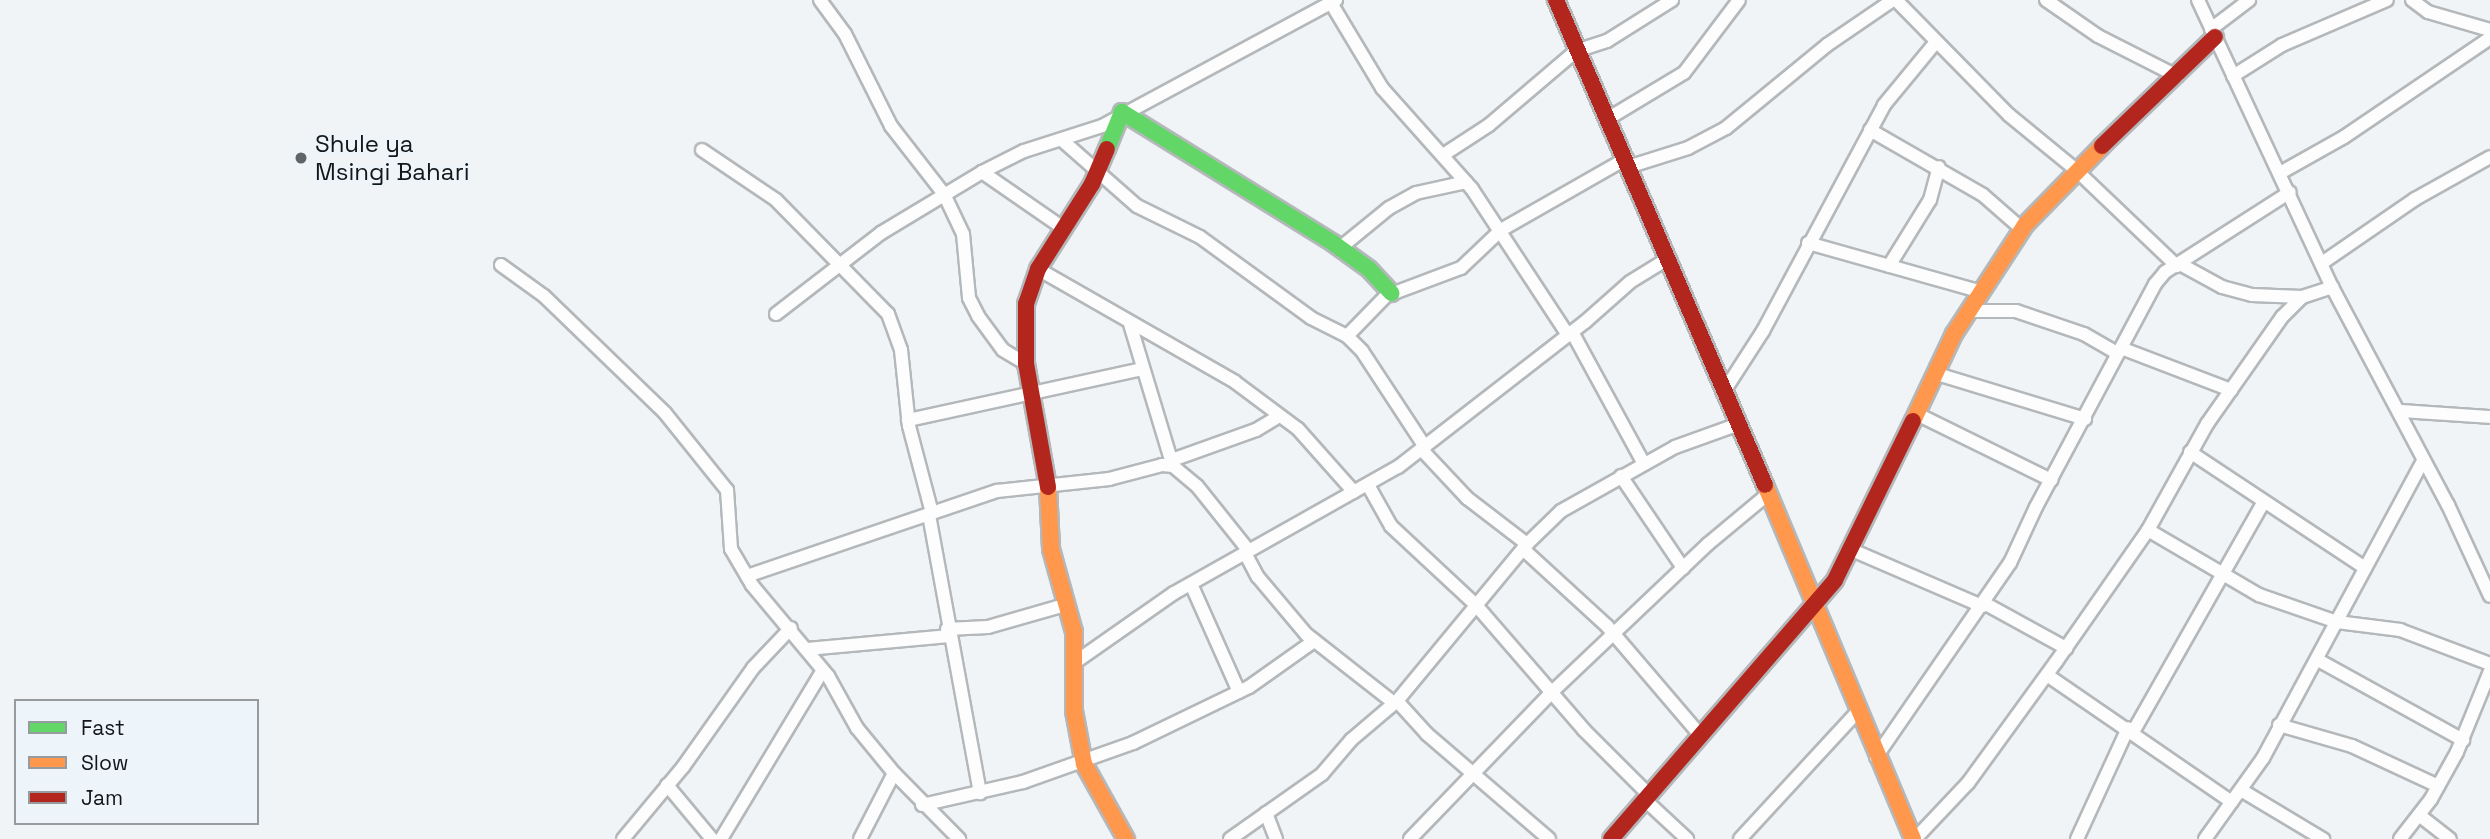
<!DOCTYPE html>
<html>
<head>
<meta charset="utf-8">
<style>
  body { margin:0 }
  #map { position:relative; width:2490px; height:839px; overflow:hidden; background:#f0f4f7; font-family:"Space Grotesk",sans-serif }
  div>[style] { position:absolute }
  .roads { filter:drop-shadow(2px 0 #b4b8ba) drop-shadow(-2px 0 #b4b8ba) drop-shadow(0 2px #b4b8ba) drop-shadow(0 -2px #b4b8ba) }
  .street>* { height:12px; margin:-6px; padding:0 6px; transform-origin:6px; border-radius:6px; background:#fdfdfe }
  .fast>* { height:16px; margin:-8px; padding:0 8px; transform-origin:8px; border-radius:8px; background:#63d668 }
  .slow>* { height:16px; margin:-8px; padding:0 8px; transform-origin:8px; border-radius:8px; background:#ff974d }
  .jam>* { height:16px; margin:-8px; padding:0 8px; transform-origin:8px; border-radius:8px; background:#b3261e }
  .dots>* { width:19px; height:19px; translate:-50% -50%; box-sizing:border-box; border:4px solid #edf4fa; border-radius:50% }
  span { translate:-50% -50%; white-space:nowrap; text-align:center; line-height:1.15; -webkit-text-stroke:5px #edf4fa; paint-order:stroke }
  .poi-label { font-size:24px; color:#141618 }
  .left { translate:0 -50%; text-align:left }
  .legend { position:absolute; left:14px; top:699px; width:245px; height:126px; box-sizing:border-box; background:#edf4fa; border:2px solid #969ba0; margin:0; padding:9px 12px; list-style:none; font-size:21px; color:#141618 }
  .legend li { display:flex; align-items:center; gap:14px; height:35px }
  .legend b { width:35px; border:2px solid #969ba0 }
</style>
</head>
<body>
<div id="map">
  <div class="roads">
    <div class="street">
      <div style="left:820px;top:0;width:42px;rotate:53.7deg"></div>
      <div style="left:845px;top:34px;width:103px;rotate:63.4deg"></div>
      <div style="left:891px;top:126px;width:86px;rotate:52.1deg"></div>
      <div style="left:944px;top:194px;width:44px;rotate:64.6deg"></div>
      <div style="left:963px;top:234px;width:64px;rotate:84.6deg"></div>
      <div style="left:969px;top:298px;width:20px;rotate:63deg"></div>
      <div style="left:978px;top:316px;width:42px;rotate:53.7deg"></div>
      <div style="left:1003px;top:350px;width:27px;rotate:31deg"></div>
      <div style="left:1896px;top:0;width:161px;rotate:45.5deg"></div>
      <div style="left:2009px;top:115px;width:85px;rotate:39.3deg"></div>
      <div style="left:2075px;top:169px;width:141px;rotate:43.6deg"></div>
      <div style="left:2046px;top:0;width:63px;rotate:34.7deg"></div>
      <div style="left:2098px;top:36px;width:89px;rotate:26.9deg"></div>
      <div style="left:2198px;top:0;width:317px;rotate:65deg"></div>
      <div style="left:2332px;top:287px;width:247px;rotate:62deg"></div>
      <div style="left:2448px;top:505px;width:100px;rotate:65.2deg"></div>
      <div style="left:2412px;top:0;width:20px;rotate:37deg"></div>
      <div style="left:2428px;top:12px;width:65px;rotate:16.2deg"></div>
      <div style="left:1331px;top:3px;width:99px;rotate:59deg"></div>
      <div style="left:1382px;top:88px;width:135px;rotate:48.3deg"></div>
      <div style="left:1472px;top:189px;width:175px;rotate:56.7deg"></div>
      <div style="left:2211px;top:29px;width:48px;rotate:-37.3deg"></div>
      <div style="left:2233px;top:76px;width:58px;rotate:-32.3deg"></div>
      <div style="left:2282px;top:45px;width:114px;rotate:-23.2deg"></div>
      <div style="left:1609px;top:118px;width:87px;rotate:-31deg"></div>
      <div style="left:1684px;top:73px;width:91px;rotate:-53deg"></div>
      <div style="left:1870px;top:130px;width:130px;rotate:29.9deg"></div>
      <div style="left:1983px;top:195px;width:52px;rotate:41.1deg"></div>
      <div style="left:1063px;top:141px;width:98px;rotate:41.3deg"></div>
      <div style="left:1137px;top:206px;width:70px;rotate:26.2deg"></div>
      <div style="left:1200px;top:237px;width:137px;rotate:36.1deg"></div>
      <div style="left:1311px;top:318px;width:40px;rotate:26.6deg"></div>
      <div style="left:1347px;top:336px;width:21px;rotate:45deg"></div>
      <div style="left:1362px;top:351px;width:115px;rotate:56.7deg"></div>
      <div style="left:702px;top:150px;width:89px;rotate:34deg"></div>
      <div style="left:776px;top:200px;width:160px;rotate:45.5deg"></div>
      <div style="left:888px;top:314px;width:38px;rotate:70deg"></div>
      <div style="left:901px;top:350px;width:76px;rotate:84deg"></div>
      <div style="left:909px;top:426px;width:90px;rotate:75.2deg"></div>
      <div style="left:1443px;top:155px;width:55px;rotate:-33.1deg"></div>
      <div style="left:1489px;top:125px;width:114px;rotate:-40.4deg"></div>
      <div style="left:1576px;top:51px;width:33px;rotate:-18deg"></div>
      <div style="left:1607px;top:41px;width:77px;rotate:-32.2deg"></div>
      <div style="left:1631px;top:166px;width:60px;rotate:-17.5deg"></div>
      <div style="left:1688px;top:148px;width:43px;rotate:-27.8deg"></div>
      <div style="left:1726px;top:128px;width:131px;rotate:-39.4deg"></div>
      <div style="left:1827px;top:45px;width:80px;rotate:-34.3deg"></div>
      <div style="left:982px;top:172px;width:98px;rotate:34.7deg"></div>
      <div style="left:2280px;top:173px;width:73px;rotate:-29.4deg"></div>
      <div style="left:2344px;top:137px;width:176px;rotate:-34.1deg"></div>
      <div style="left:1808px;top:243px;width:178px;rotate:15.7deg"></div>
      <div style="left:1340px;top:248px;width:63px;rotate:-39.2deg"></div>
      <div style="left:1389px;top:208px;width:31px;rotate:-29deg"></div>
      <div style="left:1416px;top:193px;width:51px;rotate:-12.4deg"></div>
      <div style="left:2322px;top:263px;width:113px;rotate:-34.5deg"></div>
      <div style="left:2415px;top:199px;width:86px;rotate:-29.2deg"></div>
      <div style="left:2180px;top:264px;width:48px;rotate:28.7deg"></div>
      <div style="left:2222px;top:287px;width:31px;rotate:15deg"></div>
      <div style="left:2252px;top:295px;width:50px;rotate:2.3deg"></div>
      <div style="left:501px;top:265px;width:53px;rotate:35.8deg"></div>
      <div style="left:544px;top:296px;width:168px;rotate:44deg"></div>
      <div style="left:665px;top:413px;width:99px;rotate:51.2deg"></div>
      <div style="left:727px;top:490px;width:59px;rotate:86.1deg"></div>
      <div style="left:731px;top:549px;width:42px;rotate:59.7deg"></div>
      <div style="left:752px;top:585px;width:119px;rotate:50.1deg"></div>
      <div style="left:828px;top:676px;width:60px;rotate:60.9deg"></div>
      <div style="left:857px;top:728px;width:58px;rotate:50.6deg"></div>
      <div style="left:894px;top:773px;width:93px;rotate:45.4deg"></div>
      <div style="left:1889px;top:266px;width:78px;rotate:-58.2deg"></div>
      <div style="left:1930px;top:200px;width:34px;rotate:-75deg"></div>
      <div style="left:1038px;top:269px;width:227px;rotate:29.8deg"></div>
      <div style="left:1235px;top:382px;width:79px;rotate:36.7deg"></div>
      <div style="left:1298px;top:429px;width:84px;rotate:48.4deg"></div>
      <div style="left:1967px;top:311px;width:49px"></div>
      <div style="left:2016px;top:311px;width:72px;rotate:18.7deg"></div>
      <div style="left:2084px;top:334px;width:39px;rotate:30deg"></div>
      <div style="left:776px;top:314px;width:133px;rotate:-37.6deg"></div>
      <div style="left:881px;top:233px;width:118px;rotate:-31.1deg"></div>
      <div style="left:982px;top:172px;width:47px;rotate:-26.6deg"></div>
      <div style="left:1024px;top:151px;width:82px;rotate:-17.8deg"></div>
      <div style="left:1102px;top:126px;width:266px;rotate:-28.3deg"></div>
      <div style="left:1130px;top:324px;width:148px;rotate:73.2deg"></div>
      <div style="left:1572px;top:332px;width:150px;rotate:61.4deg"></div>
      <div style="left:1347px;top:336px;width:56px;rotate:-45.7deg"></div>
      <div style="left:1386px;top:296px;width:80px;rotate:-20.5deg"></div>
      <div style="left:1461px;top:268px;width:55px;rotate:-43.5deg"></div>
      <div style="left:1501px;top:230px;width:145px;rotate:-29.7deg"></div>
      <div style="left:2121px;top:348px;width:118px;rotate:20.9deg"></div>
      <div style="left:1934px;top:373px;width:158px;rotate:16.9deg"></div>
      <div style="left:1723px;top:393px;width:74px;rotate:-57.2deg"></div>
      <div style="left:1763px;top:331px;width:256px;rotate:-61.8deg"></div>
      <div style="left:1884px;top:105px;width:82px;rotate:-50.5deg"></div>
      <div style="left:2400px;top:411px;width:90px;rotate:3.8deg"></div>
      <div style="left:1915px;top:413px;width:152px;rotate:26.2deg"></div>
      <div style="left:908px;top:420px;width:239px;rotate:-12.3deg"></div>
      <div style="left:1422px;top:450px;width:66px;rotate:46.8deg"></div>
      <div style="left:1467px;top:498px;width:76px;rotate:37.5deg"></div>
      <div style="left:2190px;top:452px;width:210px;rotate:33.5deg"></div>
      <div style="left:1172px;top:460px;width:89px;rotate:-19.7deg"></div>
      <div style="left:1256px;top:430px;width:27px;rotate:-31deg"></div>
      <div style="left:1621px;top:476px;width:111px;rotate:56deg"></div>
      <div style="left:1368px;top:485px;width:47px;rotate:60.7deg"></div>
      <div style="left:1391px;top:526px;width:115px;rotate:42.9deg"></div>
      <div style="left:1475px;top:604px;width:167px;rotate:49.1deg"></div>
      <div style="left:1584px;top:730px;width:91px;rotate:45deg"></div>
      <div style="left:929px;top:515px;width:283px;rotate:79.6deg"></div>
      <div style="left:2148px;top:530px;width:129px;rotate:30.4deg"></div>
      <div style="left:2259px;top:595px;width:83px;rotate:19.1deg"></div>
      <div style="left:2337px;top:622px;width:64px;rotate:7.2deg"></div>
      <div style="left:2400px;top:630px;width:96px;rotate:20.7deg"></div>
      <div style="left:1523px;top:549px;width:114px;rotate:42.5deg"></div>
      <div style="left:1607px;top:626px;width:145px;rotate:49.5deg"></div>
      <div style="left:1852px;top:550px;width:142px;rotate:23.3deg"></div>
      <div style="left:1245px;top:553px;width:27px;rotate:62deg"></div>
      <div style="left:1258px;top:577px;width:75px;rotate:49.9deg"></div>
      <div style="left:1306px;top:634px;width:112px;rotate:38.1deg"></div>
      <div style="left:747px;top:576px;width:264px;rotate:-18.8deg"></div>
      <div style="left:997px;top:491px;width:113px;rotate:-6.1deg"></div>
      <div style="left:1109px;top:479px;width:55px;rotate:-14.8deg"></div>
      <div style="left:1162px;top:465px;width:11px;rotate:5deg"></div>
      <div style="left:1173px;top:466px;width:31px;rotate:40deg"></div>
      <div style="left:1197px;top:486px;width:82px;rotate:51.4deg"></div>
      <div style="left:1191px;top:584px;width:118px;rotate:66deg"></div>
      <div style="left:1984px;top:603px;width:94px;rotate:28.8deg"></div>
      <div style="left:947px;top:629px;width:41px;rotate:-2.8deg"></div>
      <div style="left:988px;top:627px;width:83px;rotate:-16deg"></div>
      <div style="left:807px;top:649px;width:143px;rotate:-5.2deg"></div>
      <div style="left:2318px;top:660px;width:166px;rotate:28.9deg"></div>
      <div style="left:1074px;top:663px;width:122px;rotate:-35deg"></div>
      <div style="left:1174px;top:593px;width:257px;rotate:-29.4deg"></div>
      <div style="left:1398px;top:467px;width:237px;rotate:-37.8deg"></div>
      <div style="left:1585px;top:322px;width:60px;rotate:-41.6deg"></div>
      <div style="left:1630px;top:282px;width:46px;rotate:-31.6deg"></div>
      <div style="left:2047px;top:675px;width:224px;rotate:34.5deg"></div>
      <div style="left:1397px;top:701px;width:45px;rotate:47.7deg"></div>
      <div style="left:1427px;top:734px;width:161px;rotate:40.7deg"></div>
      <div style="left:2279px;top:725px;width:76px;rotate:16deg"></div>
      <div style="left:2352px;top:746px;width:95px;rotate:24.9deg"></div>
      <div style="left:2133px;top:732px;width:263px;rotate:-60.4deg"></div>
      <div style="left:1876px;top:757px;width:236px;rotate:-55.4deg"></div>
      <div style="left:2010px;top:563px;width:62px;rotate:-65.1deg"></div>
      <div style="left:2036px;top:507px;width:253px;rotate:-61.9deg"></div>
      <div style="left:2155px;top:284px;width:16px;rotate:-50deg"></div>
      <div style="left:2165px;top:272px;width:148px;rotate:-32.6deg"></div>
      <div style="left:667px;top:785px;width:70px;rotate:50.2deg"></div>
      <div style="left:2241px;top:790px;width:96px;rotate:30.9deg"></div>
      <div style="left:1644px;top:799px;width:59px;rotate:42.9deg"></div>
      <div style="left:922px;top:805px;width:104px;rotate:-12.8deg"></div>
      <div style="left:1023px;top:782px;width:117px;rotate:-19.5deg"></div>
      <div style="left:1133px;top:743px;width:129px;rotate:-25.8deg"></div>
      <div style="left:1249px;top:687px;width:80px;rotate:-35.3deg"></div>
      <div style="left:1266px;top:813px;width:28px;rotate:69deg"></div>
      <div style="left:2419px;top:815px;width:39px;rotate:38deg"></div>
      <div style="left:623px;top:839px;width:94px;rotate:-50.2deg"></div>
      <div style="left:683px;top:767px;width:121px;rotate:-54.7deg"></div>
      <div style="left:753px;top:668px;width:55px;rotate:-46.5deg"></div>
      <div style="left:721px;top:839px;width:197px;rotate:-58.9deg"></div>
      <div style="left:860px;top:839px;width:74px;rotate:-62.7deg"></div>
      <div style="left:1230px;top:839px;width:113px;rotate:-35.2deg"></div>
      <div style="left:1322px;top:774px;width:45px;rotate:-49.5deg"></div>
      <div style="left:1351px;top:740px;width:60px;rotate:-40.3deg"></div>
      <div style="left:1397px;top:701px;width:204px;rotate:-50.4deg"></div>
      <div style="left:1527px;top:544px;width:47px;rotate:-44.1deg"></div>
      <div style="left:1561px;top:511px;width:131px;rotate:-29.3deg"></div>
      <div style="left:1675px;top:447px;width:65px;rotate:-19.8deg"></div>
      <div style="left:1410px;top:839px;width:204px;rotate:-46deg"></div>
      <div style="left:1552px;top:692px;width:215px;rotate:-43.5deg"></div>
      <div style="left:1708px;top:544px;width:78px;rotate:-39.8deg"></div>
      <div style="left:1740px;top:839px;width:176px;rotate:-47.3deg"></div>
      <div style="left:1915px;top:839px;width:77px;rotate:-46.6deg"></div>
      <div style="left:1968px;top:783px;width:150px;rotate:-54deg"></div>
      <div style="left:2056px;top:662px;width:161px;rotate:-55.1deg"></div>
      <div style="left:2148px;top:530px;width:121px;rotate:-60.9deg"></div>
      <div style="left:2207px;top:424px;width:131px;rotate:-55deg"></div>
      <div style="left:2282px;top:317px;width:28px;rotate:-45deg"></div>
      <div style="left:2302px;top:297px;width:32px;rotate:-18deg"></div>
      <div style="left:2077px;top:839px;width:122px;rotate:-65.3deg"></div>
      <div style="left:2205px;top:839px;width:100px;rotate:-54.4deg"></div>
      <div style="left:2263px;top:758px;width:335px;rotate:-61.7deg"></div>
      <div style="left:2400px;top:839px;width:51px;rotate:-52.2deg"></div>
      <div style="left:2431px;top:799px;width:54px;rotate:-61deg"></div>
      <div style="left:2457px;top:752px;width:87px;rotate:-67.8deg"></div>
    </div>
    <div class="fast">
      <div style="left:1107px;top:149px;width:40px;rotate:-68deg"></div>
      <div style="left:1122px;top:112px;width:248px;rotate:31.8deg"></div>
      <div style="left:1333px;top:243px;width:44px;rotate:35.8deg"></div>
      <div style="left:1369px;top:269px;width:33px;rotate:47deg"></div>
    </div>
    <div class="slow">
      <div style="left:1913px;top:421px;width:96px;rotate:-64.8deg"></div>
      <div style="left:1954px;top:334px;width:130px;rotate:-56.9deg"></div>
      <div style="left:2025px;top:225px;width:110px;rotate:-45.7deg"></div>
      <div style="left:1765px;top:485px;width:384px;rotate:67.3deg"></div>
      <div style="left:1048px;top:487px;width:62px;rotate:87.2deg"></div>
      <div style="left:1051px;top:549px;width:86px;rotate:74.5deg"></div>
      <div style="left:1074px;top:632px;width:79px;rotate:90deg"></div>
      <div style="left:1074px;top:711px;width:54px;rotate:79.3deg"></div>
      <div style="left:1084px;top:764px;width:86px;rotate:60.8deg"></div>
    </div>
    <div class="jam">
      <div style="left:1556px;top:0;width:528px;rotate:66.69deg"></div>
      <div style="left:2102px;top:146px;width:157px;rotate:-44deg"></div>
      <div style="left:1048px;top:487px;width:125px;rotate:-100.1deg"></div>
      <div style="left:1026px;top:364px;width:60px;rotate:-90deg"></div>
      <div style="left:1026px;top:304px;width:37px;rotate:-71deg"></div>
      <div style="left:1038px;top:269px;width:101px;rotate:-57.6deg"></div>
      <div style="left:1092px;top:184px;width:38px;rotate:-67deg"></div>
      <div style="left:1611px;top:839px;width:342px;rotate:-49.1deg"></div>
      <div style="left:1835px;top:580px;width:177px;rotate:-63.9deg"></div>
    </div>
  </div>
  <div class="dots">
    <div style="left:301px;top:158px;background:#616466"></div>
  </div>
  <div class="poi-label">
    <span class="left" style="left:315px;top:158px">Shule ya<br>Msingi Bahari</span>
  </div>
  <ul class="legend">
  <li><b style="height:9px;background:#63d668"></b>Fast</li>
  <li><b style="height:9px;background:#ff974d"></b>Slow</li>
  <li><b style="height:9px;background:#b3261e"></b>Jam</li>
  </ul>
</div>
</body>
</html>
